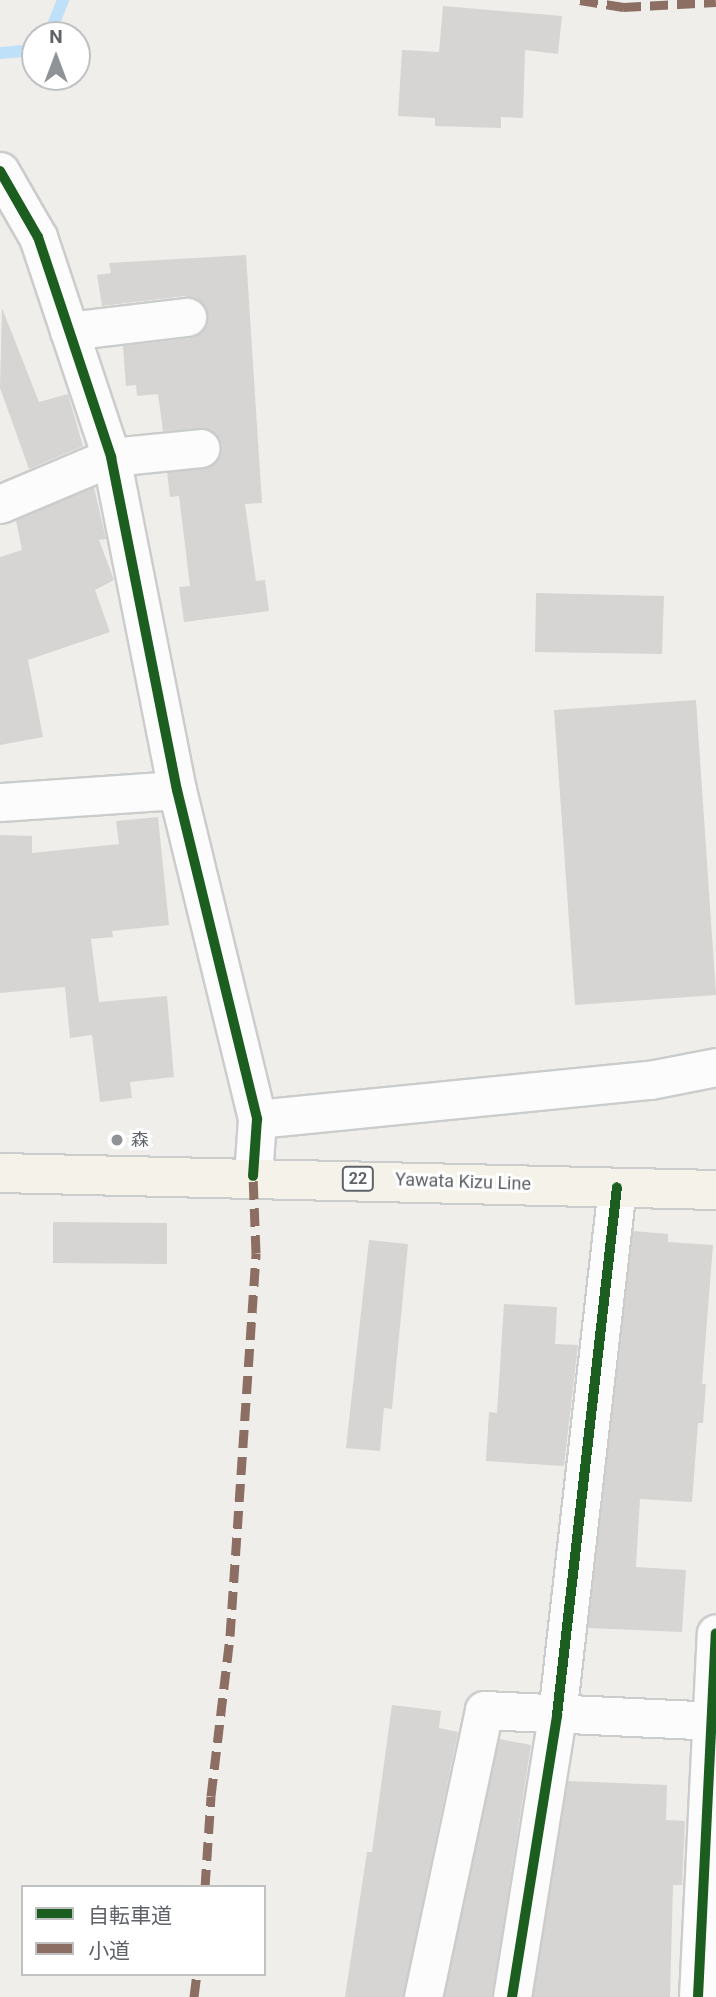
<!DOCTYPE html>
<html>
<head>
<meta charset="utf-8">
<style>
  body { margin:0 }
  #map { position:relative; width:716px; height:1997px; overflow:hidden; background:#efeeea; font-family:Roboto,"Noto Sans JP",sans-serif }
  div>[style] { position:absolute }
  .stream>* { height:12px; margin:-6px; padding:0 6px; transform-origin:6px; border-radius:6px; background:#bfe0f9 }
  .building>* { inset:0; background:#d6d5d3 }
  .roads { filter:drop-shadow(2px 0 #cbcccc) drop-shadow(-2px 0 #cbcccc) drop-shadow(0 2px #cbcccc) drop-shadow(0 -2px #cbcccc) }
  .street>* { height:37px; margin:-18.5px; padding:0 18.5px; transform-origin:18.5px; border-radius:18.5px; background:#fdfcfc }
  .primary>* { height:38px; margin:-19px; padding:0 19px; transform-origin:19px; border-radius:19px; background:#f4f2e9 }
  .quiet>* { height:9px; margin-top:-4.5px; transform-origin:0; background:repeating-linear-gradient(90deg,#8d6e63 0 18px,transparent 0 27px) }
  .cycleway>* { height:10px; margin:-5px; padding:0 5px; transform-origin:5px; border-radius:5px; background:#1b5e20 }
  .dots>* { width:19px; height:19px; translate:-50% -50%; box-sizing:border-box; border:4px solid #fff; border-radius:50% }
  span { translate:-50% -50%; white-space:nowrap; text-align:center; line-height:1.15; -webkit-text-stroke:6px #fff; paint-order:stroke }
  .shield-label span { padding:2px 5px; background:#fff; border:2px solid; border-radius:5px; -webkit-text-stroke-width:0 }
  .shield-label { font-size:16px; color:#5f6368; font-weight:700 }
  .poi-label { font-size:18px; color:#5f6368 }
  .left { translate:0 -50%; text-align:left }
  .street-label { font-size:18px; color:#5f6368 }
  .legend { position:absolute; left:21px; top:1885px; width:245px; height:91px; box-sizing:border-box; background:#fff; border:2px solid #bfc1c3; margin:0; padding:9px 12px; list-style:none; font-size:21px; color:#5f6368 }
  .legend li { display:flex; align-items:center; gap:14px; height:35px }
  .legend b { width:35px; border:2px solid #bfc1c3 }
  .north { position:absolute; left:21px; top:21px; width:70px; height:70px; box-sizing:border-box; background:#fff; border:2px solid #bfc1c3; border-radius:50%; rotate:0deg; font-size:19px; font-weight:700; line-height:28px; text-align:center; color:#5f6368 }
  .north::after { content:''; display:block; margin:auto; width:24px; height:32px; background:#919496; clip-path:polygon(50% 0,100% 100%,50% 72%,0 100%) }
</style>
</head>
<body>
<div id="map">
  <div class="stream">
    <div style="left:49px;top:35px;width:38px;rotate:-68deg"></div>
    <div style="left:0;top:53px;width:35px;rotate:-5deg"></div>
  </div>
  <div class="building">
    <div style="clip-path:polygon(443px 6px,562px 16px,558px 54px,525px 50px,523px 118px,501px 117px,501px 128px,435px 126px,435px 118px,398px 116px,402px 50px,439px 52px)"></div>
    <div style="clip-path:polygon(246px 255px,262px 503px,245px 504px,256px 581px,265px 580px,269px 611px,184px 622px,179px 587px,190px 586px,179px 496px,170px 497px,167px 472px,213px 465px,222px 445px,209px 429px,163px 431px,158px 394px,137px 396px,136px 385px,126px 386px,123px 346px,190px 338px,206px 326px,208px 314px,203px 304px,185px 296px,102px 306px,97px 275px,111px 273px,109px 263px)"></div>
    <div style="clip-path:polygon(2px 308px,39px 402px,68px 394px,83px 446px,29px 469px,0 388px)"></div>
    <div style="clip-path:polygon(94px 487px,106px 539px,99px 540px,114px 580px,95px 590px,110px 632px,28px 660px,43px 737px,0 745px,0 557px,22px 550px,16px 520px)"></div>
    <div style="clip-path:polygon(536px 593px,664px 596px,662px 654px,535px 652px)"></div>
    <div style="clip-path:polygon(696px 700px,716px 995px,575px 1005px,554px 710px)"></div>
    <div style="clip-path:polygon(158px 817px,169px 925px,112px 931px,113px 937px,91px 939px,99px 1002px,167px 996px,174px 1077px,130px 1082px,132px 1098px,100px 1102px,92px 1035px,70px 1038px,65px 987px,0 993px,0 835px,32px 836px,32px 853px,119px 844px,116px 821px)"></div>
    <div style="clip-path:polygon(53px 1222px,167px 1223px,167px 1264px,53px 1263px)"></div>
    <div style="clip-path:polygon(633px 1231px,668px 1234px,668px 1242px,713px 1245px,702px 1384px,706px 1384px,703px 1423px,698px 1423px,692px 1502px,640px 1499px,636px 1567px,686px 1570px,682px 1632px,588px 1628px)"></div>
    <div style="clip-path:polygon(369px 1240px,408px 1244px,392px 1409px,384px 1408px,380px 1451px,346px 1448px)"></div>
    <div style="clip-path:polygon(504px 1304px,557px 1307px,555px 1344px,578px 1345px,564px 1466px,486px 1461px,489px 1412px,497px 1413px)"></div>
    <div style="clip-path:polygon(392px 1705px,441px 1711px,439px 1728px,458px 1732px,403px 1997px,345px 1997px,367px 1852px,372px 1852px)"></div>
    <div style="clip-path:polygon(499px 1739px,531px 1745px,492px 1997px,444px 1997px)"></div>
    <div style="clip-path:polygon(568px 1781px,667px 1785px,666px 1820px,685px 1821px,682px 1885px,673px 1885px,670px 1997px,533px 1997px)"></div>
  </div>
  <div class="roads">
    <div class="street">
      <div style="left:0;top:171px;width:76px;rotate:60.1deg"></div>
      <div style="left:38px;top:237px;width:232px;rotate:71.6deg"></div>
      <div style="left:111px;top:457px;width:339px;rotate:78.8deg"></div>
      <div style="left:177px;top:790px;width:339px;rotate:76.3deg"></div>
      <div style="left:257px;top:1119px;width:57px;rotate:94deg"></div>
      <div style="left:69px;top:331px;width:119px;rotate:-6.8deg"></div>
      <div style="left:0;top:504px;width:121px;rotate:-22.9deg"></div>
      <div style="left:111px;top:457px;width:90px;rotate:-5.7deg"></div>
      <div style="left:0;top:802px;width:177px;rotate:-3.9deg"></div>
      <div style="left:257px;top:1119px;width:395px;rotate:-5.7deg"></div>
      <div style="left:650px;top:1080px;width:67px;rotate:-11.1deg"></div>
      <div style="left:423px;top:1997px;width:293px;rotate:-78deg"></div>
      <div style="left:484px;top:1710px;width:232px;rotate:2.7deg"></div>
      <div style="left:512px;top:1997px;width:286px;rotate:-80.9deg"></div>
      <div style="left:557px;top:1715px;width:531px;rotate:-83.52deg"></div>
      <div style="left:698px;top:1997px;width:364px;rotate:-87.2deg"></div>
    </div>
    <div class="primary">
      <div style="left:0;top:1173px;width:716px;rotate:1.36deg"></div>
    </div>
  </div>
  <div class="quiet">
    <div style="left:580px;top:0;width:44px;rotate:9.2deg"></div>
    <div style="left:623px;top:7px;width:93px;rotate:-3.1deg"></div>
    <div style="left:205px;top:1887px;width:91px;rotate:-86.2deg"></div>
    <div style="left:211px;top:1796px;width:161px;rotate:-83.2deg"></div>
    <div style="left:230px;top:1636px;width:384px;rotate:-86.1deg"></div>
    <div style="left:256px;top:1253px;width:77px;rotate:-92.2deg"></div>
    <div style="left:194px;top:1997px;width:23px;rotate:-83deg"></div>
  </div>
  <div class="cycleway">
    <div style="left:0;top:171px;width:76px;rotate:60.1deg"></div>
    <div style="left:38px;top:237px;width:232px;rotate:71.6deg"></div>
    <div style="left:111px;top:457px;width:339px;rotate:78.8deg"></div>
    <div style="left:177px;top:790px;width:339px;rotate:76.3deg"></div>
    <div style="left:257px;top:1119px;width:57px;rotate:94deg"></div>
    <div style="left:512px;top:1997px;width:286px;rotate:-80.9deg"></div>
    <div style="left:557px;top:1715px;width:531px;rotate:-83.52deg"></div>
    <div style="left:698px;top:1997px;width:364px;rotate:-87.2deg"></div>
  </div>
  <div class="dots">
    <div style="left:117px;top:1140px;background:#919496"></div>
  </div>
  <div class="shield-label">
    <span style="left:358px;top:1179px">22</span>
  </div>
  <div class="poi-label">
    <span class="left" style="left:131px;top:1140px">森</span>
  </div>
  <div class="street-label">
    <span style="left:463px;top:1182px;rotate:2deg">Yawata Kizu Line</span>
  </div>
  <ul class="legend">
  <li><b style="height:9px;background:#1b5e20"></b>自転車道</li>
  <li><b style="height:9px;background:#8d6e63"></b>小道</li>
  </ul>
  <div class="north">N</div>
</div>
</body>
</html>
